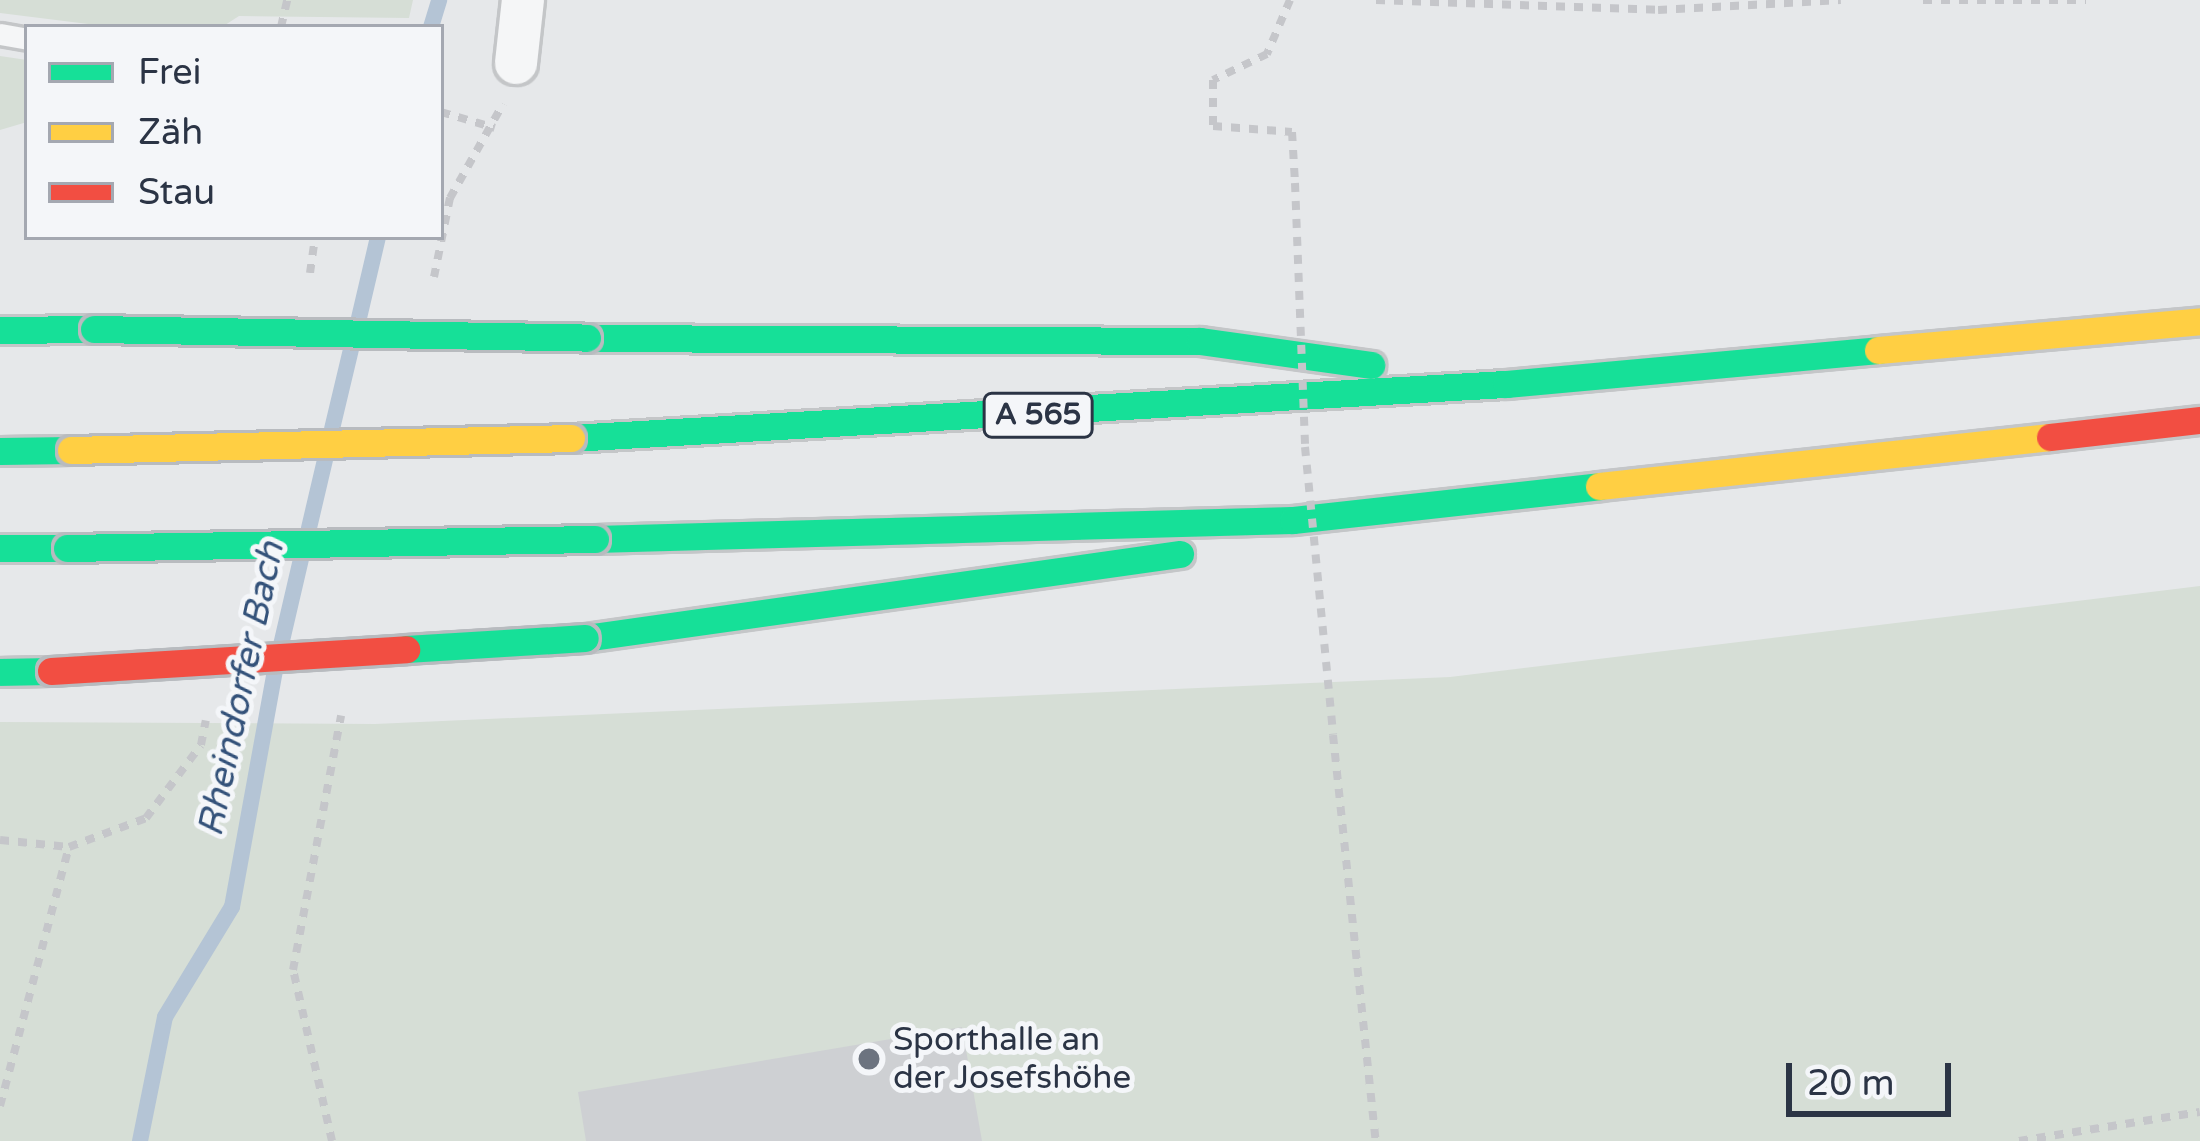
<!DOCTYPE html>
<html>
<head>
<meta charset="utf-8">
<style>
  body { margin:0 }
  #map { position:relative; width:2200px; height:1141px; overflow:hidden; background:#e6e8ea; font-family:"Varela Round",sans-serif }
  div>[style] { position:absolute }
  .green>* { inset:0; background:#d6ded6 }
  .stream>* { height:16px; margin:-8px; padding:0 8px; transform-origin:8px; border-radius:8px; background:#b4c4d5 }
  .building>* { inset:0; background:#ced0d3 }
  .path>* { height:8px; margin-top:-4px; transform-origin:0; background:repeating-linear-gradient(90deg,#c5c6ca 0 9px,transparent 0 18px) }
  .roads { filter:drop-shadow(3px 0 #c4c6c8) drop-shadow(-3px 0 #c4c6c8) drop-shadow(0 3px #c4c6c8) drop-shadow(0 -3px #c4c6c8) }
  .lane>* { height:21px; margin:-10.5px; padding:0 10.5px; transform-origin:10.5px; border-radius:10.5px; background:#f5f6f7 }
  .street>* { height:42px; margin:-21px; padding:0 21px; transform-origin:21px; border-radius:21px; background:#f5f6f7 }
  .fast>* { height:27px; margin:-13.5px; padding:0 13.5px; transform-origin:13.5px; border-radius:13.5px; background:#16e098 }
  .slow>* { height:27px; margin:-13.5px; padding:0 13.5px; transform-origin:13.5px; border-radius:13.5px; background:#ffcf43 }
  .jam>* { height:27px; margin:-13.5px; padding:0 13.5px; transform-origin:13.5px; border-radius:13.5px; background:#f24e42 }
  .path-bridge>* { height:8px; margin-top:-4px; transform-origin:0; background:repeating-linear-gradient(90deg,#c5c6ca 0 9px,transparent 0 18px) }
  .bridges { filter:drop-shadow(3px 0 #b8bbbf) drop-shadow(-3px 0 #b8bbbf) drop-shadow(0 3px #b8bbbf) drop-shadow(0 -3px #b8bbbf) }
  .fast-bridge>* { height:27px; margin:-13.5px; padding:0 13.5px; transform-origin:13.5px; border-radius:13.5px; background:#16e098 }
  .slow-bridge>* { height:27px; margin:-13.5px; padding:0 13.5px; transform-origin:13.5px; border-radius:13.5px; background:#ffcf43 }
  .jam-bridge>* { height:27px; margin:-13.5px; padding:0 13.5px; transform-origin:13.5px; border-radius:13.5px; background:#f24e42 }
  .dots>* { width:33px; height:33px; translate:-50% -50%; box-sizing:border-box; border:6px solid #f4f6f9; border-radius:50% }
  span { translate:-50% -50%; white-space:nowrap; text-align:center; line-height:1.15; -webkit-text-stroke:10px #f4f6f9; paint-order:stroke }
  .shield-label span { padding:3px 9px; background:#f4f6f9; border:3px solid; border-radius:9px; -webkit-text-stroke-width:0 }
  .shield-label { font-size:30px; color:#2b3445; font-weight:700 }
  .poi-label { font-size:33px; color:#2b3445 }
  .left { translate:0 -50%; text-align:left }
  .water-label { font-size:36px; color:#34527a; font-style:italic }
  .legend { position:absolute; left:24px; top:24px; width:420px; height:216px; box-sizing:border-box; background:#f4f6f9; border:3px solid #a4a8b1; margin:0; padding:15px 21px; list-style:none; font-size:36px; color:#2b3445 }
  .legend li { display:flex; align-items:center; gap:24px; height:60px }
  .legend b { width:60px; border:3px solid #a4a8b1 }
  .scale { position:absolute; left:1786px; top:1063px; width:165px; height:54px; box-sizing:border-box; border:6px solid #2b3445; border-top:0; padding-left:15px; font-size:36px; line-height:42px; white-space:nowrap; color:#2b3445; -webkit-text-stroke:9px #f4f6f9; paint-order:stroke }
</style>
</head>
<body>
<div id="map">
  <div class="green">
    <div style="clip-path:polygon(0 0,413px 0,409px 18px,239px 16px,222px 27px,112px 27px,0 13px)"></div>
    <div style="clip-path:polygon(0 56px,27px 60px,27px 122px,0 130px)"></div>
    <div style="clip-path:polygon(2200px 586px,2200px 1141px,0 1141px,0 722px,375px 724px,1450px 677px)"></div>
  </div>
  <div class="stream">
    <div style="left:431px;top:27px;width:28px;rotate:-73deg"></div>
    <div style="left:359px;top:318px;width:83px;rotate:-76.8deg"></div>
    <div style="left:332px;top:429px;width:82px;rotate:-76.6deg"></div>
    <div style="left:309px;top:528px;width:70px;rotate:-76.8deg"></div>
    <div style="left:281px;top:645px;width:88px;rotate:-76.9deg"></div>
    <div style="left:140px;top:1141px;width:126px;rotate:-78.6deg"></div>
    <div style="left:165px;top:1017px;width:129px;rotate:-58.7deg"></div>
    <div style="left:232px;top:907px;width:241px;rotate:-79.7deg"></div>
  </div>
  <div class="building">
    <div style="clip-path:polygon(962px 1027px,982px 1141px,586px 1141px,578px 1092px)"></div>
  </div>
  <div class="path">
    <div style="left:1290px;top:0;width:59px;rotate:113.1deg"></div>
    <div style="left:1267px;top:54px;width:60px;rotate:154.3deg"></div>
    <div style="left:1213px;top:80px;width:46px;rotate:90deg"></div>
    <div style="left:1213px;top:126px;width:79px;rotate:4.3deg"></div>
    <div style="left:1292px;top:132px;width:51px;rotate:86.6deg"></div>
    <div style="left:1376px;top:0;width:282px;rotate:2deg"></div>
    <div style="left:1658px;top:10px;width:183px;rotate:-3.1deg"></div>
    <div style="left:1923px;top:0;width:163px"></div>
    <div style="left:281px;top:27px;width:28px;rotate:-77deg"></div>
    <div style="left:441px;top:112px;width:56px;rotate:16.5deg"></div>
    <div style="left:310px;top:273px;width:36px;rotate:-82deg"></div>
    <div style="left:434px;top:277px;width:81px;rotate:-78.6deg"></div>
    <div style="left:450px;top:198px;width:108px;rotate:-60.6deg"></div>
    <div style="left:1333px;top:735px;width:408px;rotate:84deg"></div>
    <div style="left:0;top:840px;width:69px;rotate:5.8deg"></div>
    <div style="left:0;top:1106px;width:268px;rotate:-75.1deg"></div>
    <div style="left:69px;top:847px;width:82px;rotate:-20.6deg"></div>
    <div style="left:146px;top:818px;width:91px;rotate:-53deg"></div>
    <div style="left:201px;top:745px;width:25px;rotate:-79deg"></div>
    <div style="left:332px;top:1141px;width:175px;rotate:-102.8deg"></div>
    <div style="left:293px;top:970px;width:259px;rotate:-79.3deg"></div>
    <div style="left:2019px;top:1141px;width:183px;rotate:-9.1deg"></div>
  </div>
  <div class="roads">
    <div class="lane">
      <div style="left:0;top:34px;width:27px;rotate:10deg"></div>
    </div>
    <div class="street">
      <div style="left:516px;top:63px;width:63px;rotate:-83.7deg"></div>
    </div>
    <div class="fast">
      <div style="left:0;top:330px;width:94px;rotate:-0.6deg"></div>
      <div style="left:587px;top:338px;width:613px;rotate:0.28deg"></div>
      <div style="left:1200px;top:341px;width:173px;rotate:8deg"></div>
      <div style="left:571px;top:438px;width:937px;rotate:-3.31deg"></div>
      <div style="left:1506px;top:384px;width:374px;rotate:-5.2deg"></div>
      <div style="left:0;top:451px;width:71px;rotate:-0.8deg"></div>
      <div style="left:595px;top:539px;width:698px;rotate:-1.56deg"></div>
      <div style="left:1293px;top:520px;width:308px;rotate:-6.3deg"></div>
      <div style="left:0;top:548px;width:67px"></div>
      <div style="left:585px;top:638px;width:601px;rotate:-8.04deg"></div>
      <div style="left:0;top:672px;width:51px;rotate:-1.1deg"></div>
    </div>
    <div class="slow">
      <div style="left:1878px;top:350px;width:323px;rotate:-5.1deg"></div>
      <div style="left:1599px;top:486px;width:454px;rotate:-6.2deg"></div>
    </div>
    <div class="jam">
      <div style="left:2050px;top:437px;width:151px;rotate:-6.5deg"></div>
    </div>
  </div>
  <div class="path-bridge">
    <div style="left:1295px;top:183px;width:264px;rotate:87.8deg"></div>
    <div style="left:1305px;top:447px;width:289px;rotate:84.4deg"></div>
  </div>
  <div class="bridges">
    <div class="fast-bridge">
      <div style="left:94px;top:329px;width:493px;rotate:1deg"></div>
      <div style="left:67px;top:548px;width:528px;rotate:-0.98deg"></div>
      <div style="left:406px;top:649px;width:179px;rotate:-3.5deg"></div>
    </div>
    <div class="slow-bridge">
      <div style="left:71px;top:450px;width:500px;rotate:-1.37deg"></div>
    </div>
    <div class="jam-bridge">
      <div style="left:51px;top:671px;width:356px;rotate:-3.5deg"></div>
    </div>
  </div>
  <div class="dots">
    <div style="left:869px;top:1059px;background:#6c737f"></div>
  </div>
  <div class="shield-label">
    <span style="left:1038px;top:415px">A 565</span>
  </div>
  <div class="poi-label">
    <span class="left" style="left:893px;top:1059px">Sporthalle an<br>der Josefshöhe</span>
  </div>
  <div class="water-label">
    <span style="left:241px;top:689px;rotate:-78deg">Rheindorfer Bach</span>
  </div>
  <ul class="legend">
  <li><b style="height:15px;background:#16e098"></b>Frei</li>
  <li><b style="height:15px;background:#ffcf43"></b>Zäh</li>
  <li><b style="height:15px;background:#f24e42"></b>Stau</li>
  </ul>
  <div class="scale">20 m</div>
</div>
</body>
</html>
